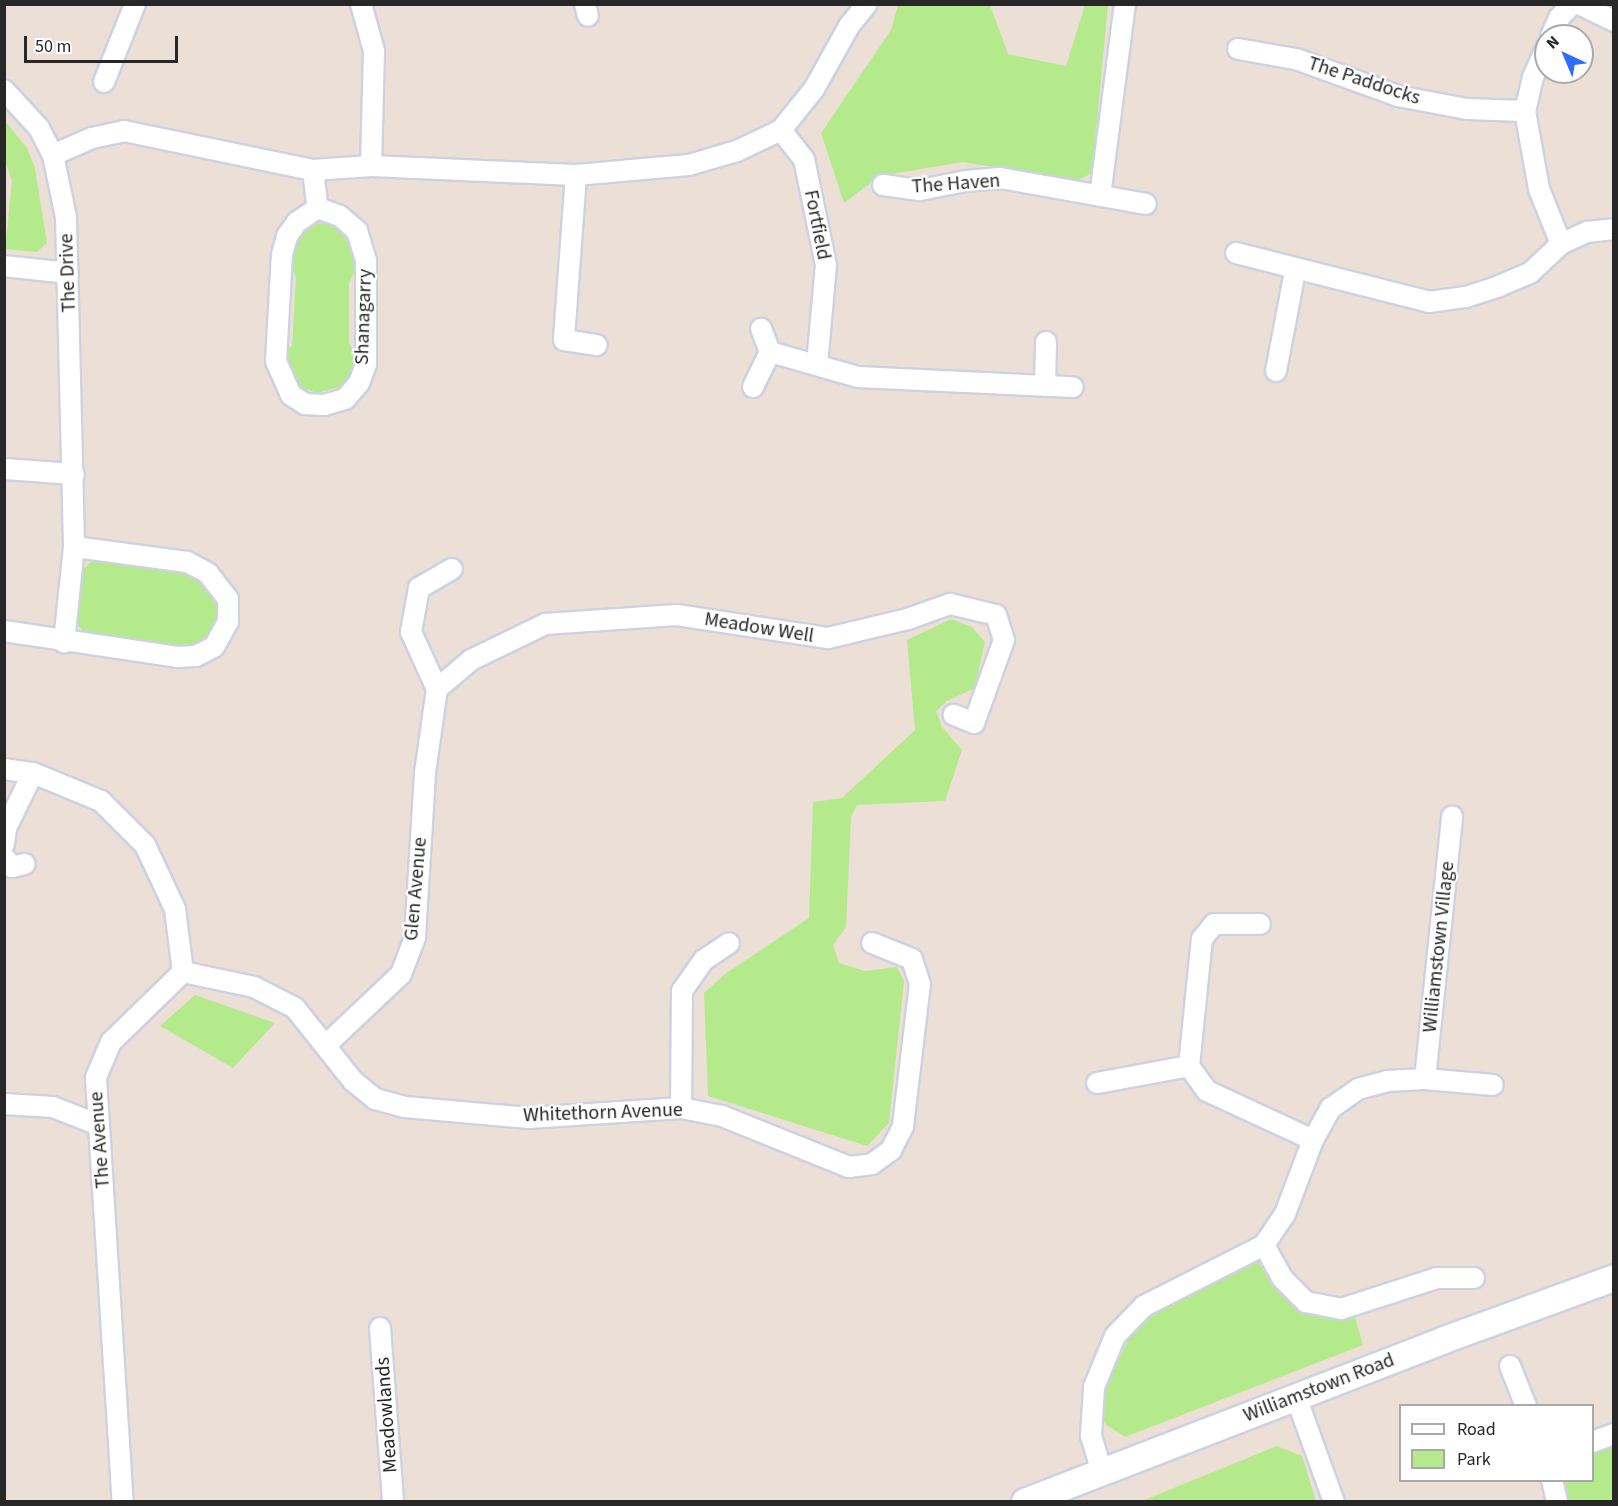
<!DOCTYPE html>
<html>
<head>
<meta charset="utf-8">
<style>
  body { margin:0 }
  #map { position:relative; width:1618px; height:1506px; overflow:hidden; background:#ece0d6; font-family:"Source Sans 3",sans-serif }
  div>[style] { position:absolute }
  .green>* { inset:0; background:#b5ea8c }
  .roads { filter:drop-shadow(2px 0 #ccd2e3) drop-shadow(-2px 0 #ccd2e3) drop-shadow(0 2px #ccd2e3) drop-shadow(0 -2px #ccd2e3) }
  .minor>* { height:20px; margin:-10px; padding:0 10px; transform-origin:10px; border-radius:10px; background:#fff }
  .tertiary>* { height:26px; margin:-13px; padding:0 13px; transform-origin:13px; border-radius:13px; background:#fff }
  span { translate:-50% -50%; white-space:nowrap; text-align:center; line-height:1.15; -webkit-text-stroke:4.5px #fff; paint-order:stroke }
  .street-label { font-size:20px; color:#272727 }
  .frame { position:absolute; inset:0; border:6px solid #272727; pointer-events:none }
  .legend { position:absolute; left:1399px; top:1404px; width:195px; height:78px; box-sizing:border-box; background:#fff; border:2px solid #a9a9a9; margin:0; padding:8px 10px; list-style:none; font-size:18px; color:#272727 }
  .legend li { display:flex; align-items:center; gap:12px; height:30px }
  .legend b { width:30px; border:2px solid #a9a9a9 }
  .north { position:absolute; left:1534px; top:24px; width:60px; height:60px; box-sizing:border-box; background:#fff; border:2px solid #a9a9a9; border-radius:50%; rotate:316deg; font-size:16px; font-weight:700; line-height:24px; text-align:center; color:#272727 }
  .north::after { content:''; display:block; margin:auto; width:21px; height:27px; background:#306cff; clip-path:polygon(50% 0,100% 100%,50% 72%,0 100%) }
  .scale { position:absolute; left:24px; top:36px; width:154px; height:27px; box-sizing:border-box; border:3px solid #272727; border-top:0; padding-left:8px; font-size:18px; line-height:21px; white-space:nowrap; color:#272727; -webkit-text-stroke:4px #fff; paint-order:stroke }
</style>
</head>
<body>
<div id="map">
  <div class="green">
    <div style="clip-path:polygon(898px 5px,990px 5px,1008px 54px,1066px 66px,1085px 5px,1108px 5px,1092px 173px,1077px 181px,963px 162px,880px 176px,844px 203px,821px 133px,891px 30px)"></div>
    <div style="clip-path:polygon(5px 121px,27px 148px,35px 168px,47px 243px,37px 252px,5px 249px,12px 181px,5px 161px)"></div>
    <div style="clip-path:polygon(322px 223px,340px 228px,352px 251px,355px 271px,349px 283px,349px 342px,357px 359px,347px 385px,317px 393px,295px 385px,286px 367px,286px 350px,292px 346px,296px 277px,290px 265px,296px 240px,307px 226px)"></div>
    <div style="clip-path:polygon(92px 560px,178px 571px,195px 578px,211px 590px,217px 602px,216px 624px,205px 638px,187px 648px,88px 636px,77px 625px,83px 570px)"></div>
    <div style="clip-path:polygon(951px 619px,972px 627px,985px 642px,975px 688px,947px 701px,936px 711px,942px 727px,962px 750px,945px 801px,857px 805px,851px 817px,846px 927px,833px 945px,839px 963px,865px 971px,897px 967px,904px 981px,889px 1123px,867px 1146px,708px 1096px,704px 993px,725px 974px,809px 918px,813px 802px,842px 798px,915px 730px,907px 640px)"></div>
    <div style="clip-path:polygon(195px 995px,275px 1023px,233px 1068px,160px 1026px)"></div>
    <div style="clip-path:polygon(1258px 1261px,1273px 1287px,1297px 1307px,1322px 1318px,1355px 1317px,1363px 1345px,1125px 1437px,1105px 1424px,1100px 1410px,1107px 1382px,1135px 1327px,1157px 1309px)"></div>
    <div style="clip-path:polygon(1613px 1445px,1613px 1501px,1568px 1501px,1565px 1481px,1592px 1480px,1593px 1453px)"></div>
    <div style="clip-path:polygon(1277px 1446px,1302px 1456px,1316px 1501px,1142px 1501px)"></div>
  </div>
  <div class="roads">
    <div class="minor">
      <div style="left:361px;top:4px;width:49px;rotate:74.5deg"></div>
      <div style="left:374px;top:51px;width:115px;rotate:91.5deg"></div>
      <div style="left:585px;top:4px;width:12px;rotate:76deg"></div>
      <div style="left:1579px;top:4px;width:39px;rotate:26deg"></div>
      <div style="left:1551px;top:36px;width:20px;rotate:-66deg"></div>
      <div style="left:1559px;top:18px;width:19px;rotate:-47deg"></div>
      <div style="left:1546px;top:48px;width:32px;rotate:114deg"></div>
      <div style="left:1533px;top:77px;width:35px;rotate:103deg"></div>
      <div style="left:1525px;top:111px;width:79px;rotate:79.8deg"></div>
      <div style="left:1539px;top:189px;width:59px;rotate:68.2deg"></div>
      <div style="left:1238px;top:49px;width:59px;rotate:9.8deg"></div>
      <div style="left:1296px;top:59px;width:109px;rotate:19.9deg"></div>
      <div style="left:1398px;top:96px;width:70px;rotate:10.7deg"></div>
      <div style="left:1467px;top:109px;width:58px;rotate:2deg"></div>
      <div style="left:104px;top:82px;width:84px;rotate:-68.3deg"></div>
      <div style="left:4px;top:90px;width:52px;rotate:47.4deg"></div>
      <div style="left:39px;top:128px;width:30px;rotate:63deg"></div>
      <div style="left:53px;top:155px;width:63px;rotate:78.2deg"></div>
      <div style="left:66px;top:217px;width:330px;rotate:88.6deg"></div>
      <div style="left:74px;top:547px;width:96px;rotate:96deg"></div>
      <div style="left:781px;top:130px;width:37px;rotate:52deg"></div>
      <div style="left:804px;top:159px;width:108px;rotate:78.3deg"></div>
      <div style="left:826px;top:265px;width:98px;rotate:95.2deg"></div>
      <div style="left:53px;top:155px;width:43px;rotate:-23.6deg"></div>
      <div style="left:92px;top:138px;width:33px;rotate:-12deg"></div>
      <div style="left:124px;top:131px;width:193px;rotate:11.7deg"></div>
      <div style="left:313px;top:170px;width:58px;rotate:-3.9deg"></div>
      <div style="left:371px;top:166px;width:205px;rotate:2.5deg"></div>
      <div style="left:576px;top:175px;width:113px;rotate:-5.1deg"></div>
      <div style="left:689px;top:165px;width:50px;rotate:-16.3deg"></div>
      <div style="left:737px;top:151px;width:49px;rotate:-25.5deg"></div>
      <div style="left:781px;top:130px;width:53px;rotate:-51.2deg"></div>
      <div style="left:814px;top:89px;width:72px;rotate:-60.9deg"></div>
      <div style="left:849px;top:26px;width:28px;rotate:-51deg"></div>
      <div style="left:313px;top:170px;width:38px;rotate:83deg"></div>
      <div style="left:318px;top:208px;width:23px;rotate:20deg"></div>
      <div style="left:340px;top:216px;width:23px;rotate:41deg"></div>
      <div style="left:357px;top:231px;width:30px;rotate:73deg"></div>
      <div style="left:366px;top:260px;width:104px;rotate:90deg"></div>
      <div style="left:366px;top:364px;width:20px;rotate:110deg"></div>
      <div style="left:359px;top:383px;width:21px;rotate:131deg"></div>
      <div style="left:345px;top:399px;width:22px;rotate:164deg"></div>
      <div style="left:324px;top:405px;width:19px;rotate:-177deg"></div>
      <div style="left:305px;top:404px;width:17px;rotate:-147deg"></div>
      <div style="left:291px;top:395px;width:37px;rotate:-114deg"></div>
      <div style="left:276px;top:361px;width:106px;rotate:-86.8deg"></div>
      <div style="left:282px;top:255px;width:20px;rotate:-75deg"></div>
      <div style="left:287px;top:236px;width:17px;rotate:-54deg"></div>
      <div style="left:297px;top:222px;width:25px;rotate:-34deg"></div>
      <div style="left:576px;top:175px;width:165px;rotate:94.2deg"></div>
      <div style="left:564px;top:340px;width:33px;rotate:9deg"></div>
      <div style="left:883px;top:185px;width:37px;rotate:8deg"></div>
      <div style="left:920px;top:190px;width:47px;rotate:-11.1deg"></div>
      <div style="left:966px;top:181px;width:34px;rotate:-5deg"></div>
      <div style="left:1000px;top:178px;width:148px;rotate:10.1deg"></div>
      <div style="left:1100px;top:196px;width:194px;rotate:-82.6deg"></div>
      <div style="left:1236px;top:253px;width:199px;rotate:14.2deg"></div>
      <div style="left:1429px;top:302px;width:37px;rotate:-8deg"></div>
      <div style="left:1466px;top:297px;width:35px;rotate:-18deg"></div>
      <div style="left:1499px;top:286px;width:34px;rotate:-23deg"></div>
      <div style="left:1530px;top:273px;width:42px;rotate:-43.1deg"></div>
      <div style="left:1561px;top:244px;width:29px;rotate:-25deg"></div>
      <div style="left:1587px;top:232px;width:27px;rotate:-6deg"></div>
      <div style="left:4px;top:266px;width:64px;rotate:6.2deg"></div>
      <div style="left:770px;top:352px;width:91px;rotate:15.9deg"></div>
      <div style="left:858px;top:377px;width:215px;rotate:2.7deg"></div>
      <div style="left:1276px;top:371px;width:102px;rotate:-79.2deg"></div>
      <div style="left:1045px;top:386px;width:44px;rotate:-88.7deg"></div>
      <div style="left:753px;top:387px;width:39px;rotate:-64deg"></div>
      <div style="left:770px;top:352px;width:25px;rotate:-111deg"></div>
      <div style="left:4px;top:469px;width:70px;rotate:4.1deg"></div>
      <div style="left:4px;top:631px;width:175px;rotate:8.5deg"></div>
      <div style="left:177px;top:657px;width:19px;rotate:-3deg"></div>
      <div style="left:196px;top:656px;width:20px;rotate:-27deg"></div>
      <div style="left:214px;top:647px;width:29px;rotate:-61deg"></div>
      <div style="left:228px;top:622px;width:23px;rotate:-90deg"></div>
      <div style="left:228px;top:599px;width:33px;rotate:-128deg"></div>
      <div style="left:208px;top:573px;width:24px;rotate:-152deg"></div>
      <div style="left:187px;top:562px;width:114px;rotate:-172.4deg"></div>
      <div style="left:437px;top:689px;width:45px;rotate:-40.5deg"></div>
      <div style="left:471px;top:660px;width:82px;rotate:-25.9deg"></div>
      <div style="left:545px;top:624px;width:132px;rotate:-3.9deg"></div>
      <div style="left:677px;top:615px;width:153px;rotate:8.7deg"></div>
      <div style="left:828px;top:638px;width:82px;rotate:-13.4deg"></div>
      <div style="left:908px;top:619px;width:45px;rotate:-19.7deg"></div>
      <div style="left:950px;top:604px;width:47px;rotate:13.4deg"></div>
      <div style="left:996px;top:615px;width:26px;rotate:72deg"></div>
      <div style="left:1004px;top:640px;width:88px;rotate:109.9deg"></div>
      <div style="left:974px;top:723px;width:22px;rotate:-158deg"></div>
      <div style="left:4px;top:769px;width:29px;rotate:8deg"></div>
      <div style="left:33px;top:773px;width:74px;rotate:22.4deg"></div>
      <div style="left:101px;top:801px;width:62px;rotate:45deg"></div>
      <div style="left:145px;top:845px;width:71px;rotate:64.9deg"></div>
      <div style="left:175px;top:909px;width:64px;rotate:82.8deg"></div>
      <div style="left:183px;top:972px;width:100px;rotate:135.8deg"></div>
      <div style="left:111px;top:1042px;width:39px;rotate:113deg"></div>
      <div style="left:96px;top:1078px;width:425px;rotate:86.4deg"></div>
      <div style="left:4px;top:844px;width:16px;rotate:-83deg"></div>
      <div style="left:6px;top:828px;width:61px;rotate:-63.9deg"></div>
      <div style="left:4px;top:857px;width:13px;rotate:51deg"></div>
      <div style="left:12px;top:867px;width:13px;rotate:-13deg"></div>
      <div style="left:183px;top:972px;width:73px;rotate:11.9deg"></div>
      <div style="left:254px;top:987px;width:46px;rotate:27.1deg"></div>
      <div style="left:295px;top:1008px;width:93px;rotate:51.5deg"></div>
      <div style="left:353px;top:1081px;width:28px;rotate:39deg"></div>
      <div style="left:375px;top:1099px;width:31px;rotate:15deg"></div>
      <div style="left:405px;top:1107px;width:124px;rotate:5.1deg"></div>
      <div style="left:529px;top:1118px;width:152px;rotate:-3.8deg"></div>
      <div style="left:681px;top:1108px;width:42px;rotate:11deg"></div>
      <div style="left:722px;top:1116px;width:137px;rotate:21.9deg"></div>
      <div style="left:849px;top:1167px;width:23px;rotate:-7deg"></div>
      <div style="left:872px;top:1164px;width:24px;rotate:-36deg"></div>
      <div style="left:891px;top:1150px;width:27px;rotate:-63deg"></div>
      <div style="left:903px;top:1126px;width:143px;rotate:-83.2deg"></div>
      <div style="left:920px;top:984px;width:26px;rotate:-108deg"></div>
      <div style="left:912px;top:959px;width:43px;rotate:-158.2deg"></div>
      <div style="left:327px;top:1044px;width:102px;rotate:-43.4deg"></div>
      <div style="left:401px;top:974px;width:40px;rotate:-69deg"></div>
      <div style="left:415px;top:937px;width:164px;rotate:-86.5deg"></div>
      <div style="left:425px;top:773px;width:85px;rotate:-81.9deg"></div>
      <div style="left:437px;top:689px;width:63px;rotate:-114.5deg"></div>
      <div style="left:411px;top:632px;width:45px;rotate:-79.7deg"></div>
      <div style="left:419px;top:588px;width:38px;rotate:-30deg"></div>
      <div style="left:1425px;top:1079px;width:264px;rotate:-84.1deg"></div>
      <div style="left:1097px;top:1083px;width:94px;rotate:-10.5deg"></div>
      <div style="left:4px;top:1104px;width:49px;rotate:3.5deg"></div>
      <div style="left:53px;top:1107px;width:49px;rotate:21.4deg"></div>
      <div style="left:681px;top:1108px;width:117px;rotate:-89.5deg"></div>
      <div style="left:682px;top:991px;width:38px;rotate:-55deg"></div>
      <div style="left:704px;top:960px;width:30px;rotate:-34deg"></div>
      <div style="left:1313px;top:1140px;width:37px;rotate:-61deg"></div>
      <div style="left:1331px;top:1108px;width:33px;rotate:-35deg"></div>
      <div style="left:1358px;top:1089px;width:30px;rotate:-15deg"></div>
      <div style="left:1387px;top:1081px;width:38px;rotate:-3deg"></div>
      <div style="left:1425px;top:1079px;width:68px;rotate:5deg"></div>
      <div style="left:1264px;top:1245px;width:39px;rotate:61deg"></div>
      <div style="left:1283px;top:1279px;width:33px;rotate:45deg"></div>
      <div style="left:1306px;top:1302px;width:36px;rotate:11deg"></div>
      <div style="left:1341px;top:1309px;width:101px;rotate:-17.9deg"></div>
      <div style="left:1437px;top:1278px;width:37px"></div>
      <div style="left:380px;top:1328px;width:174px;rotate:85.7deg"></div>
      <div style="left:1510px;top:1366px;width:43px;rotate:68.2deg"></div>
      <div style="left:1296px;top:1397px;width:112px;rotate:70.1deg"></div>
      <div style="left:1592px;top:1442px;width:23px;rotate:-20deg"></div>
      <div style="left:1102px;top:1472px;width:38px;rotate:-107deg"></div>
      <div style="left:1091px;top:1436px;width:49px;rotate:-86.5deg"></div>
      <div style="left:1094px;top:1387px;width:55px;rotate:-67.6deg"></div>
      <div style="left:1115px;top:1336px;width:42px;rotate:-46deg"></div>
      <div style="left:1144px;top:1306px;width:135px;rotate:-26.9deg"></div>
      <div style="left:1264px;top:1245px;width:37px;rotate:-56deg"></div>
      <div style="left:1285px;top:1214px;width:79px;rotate:-69.3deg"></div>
      <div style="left:1313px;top:1140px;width:117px;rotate:-155.2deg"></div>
      <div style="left:1207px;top:1091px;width:31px;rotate:-126deg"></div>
      <div style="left:1189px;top:1066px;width:128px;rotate:-84.2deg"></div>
      <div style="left:1202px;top:939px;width:19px;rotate:-51deg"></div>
      <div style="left:1214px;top:924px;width:46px"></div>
      <div style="left:1552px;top:1480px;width:23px;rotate:77deg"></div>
    </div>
    <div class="tertiary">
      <div style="left:1025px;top:1502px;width:449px;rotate:-21.1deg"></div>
      <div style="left:1444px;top:1340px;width:181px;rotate:-20deg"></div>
    </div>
  </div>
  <div class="street-label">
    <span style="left:1364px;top:81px;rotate:18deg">The Paddocks</span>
    <span style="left:956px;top:184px;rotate:-4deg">The Haven</span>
    <span style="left:817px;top:225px;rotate:79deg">Fortfield</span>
    <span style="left:68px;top:273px;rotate:-92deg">The Drive</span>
    <span style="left:364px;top:317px;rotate:-88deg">Shanagarry</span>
    <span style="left:759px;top:628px;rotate:9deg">Meadow Well</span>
    <span style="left:416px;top:889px;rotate:-85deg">Glen Avenue</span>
    <span style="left:1439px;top:947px;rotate:-84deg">Williamstown Village</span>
    <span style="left:603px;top:1113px;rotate:-2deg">Whitethorn Avenue</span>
    <span style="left:100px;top:1140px;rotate:-94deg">The Avenue</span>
    <span style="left:1319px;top:1388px;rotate:-21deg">Williamstown Road</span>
    <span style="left:387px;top:1415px;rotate:-94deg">Meadowlands</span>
  </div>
  <div class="frame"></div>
  <ul class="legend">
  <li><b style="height:8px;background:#fff"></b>Road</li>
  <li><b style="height:16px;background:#b5ea8c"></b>Park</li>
  </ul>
  <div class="north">N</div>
  <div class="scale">50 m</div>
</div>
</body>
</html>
